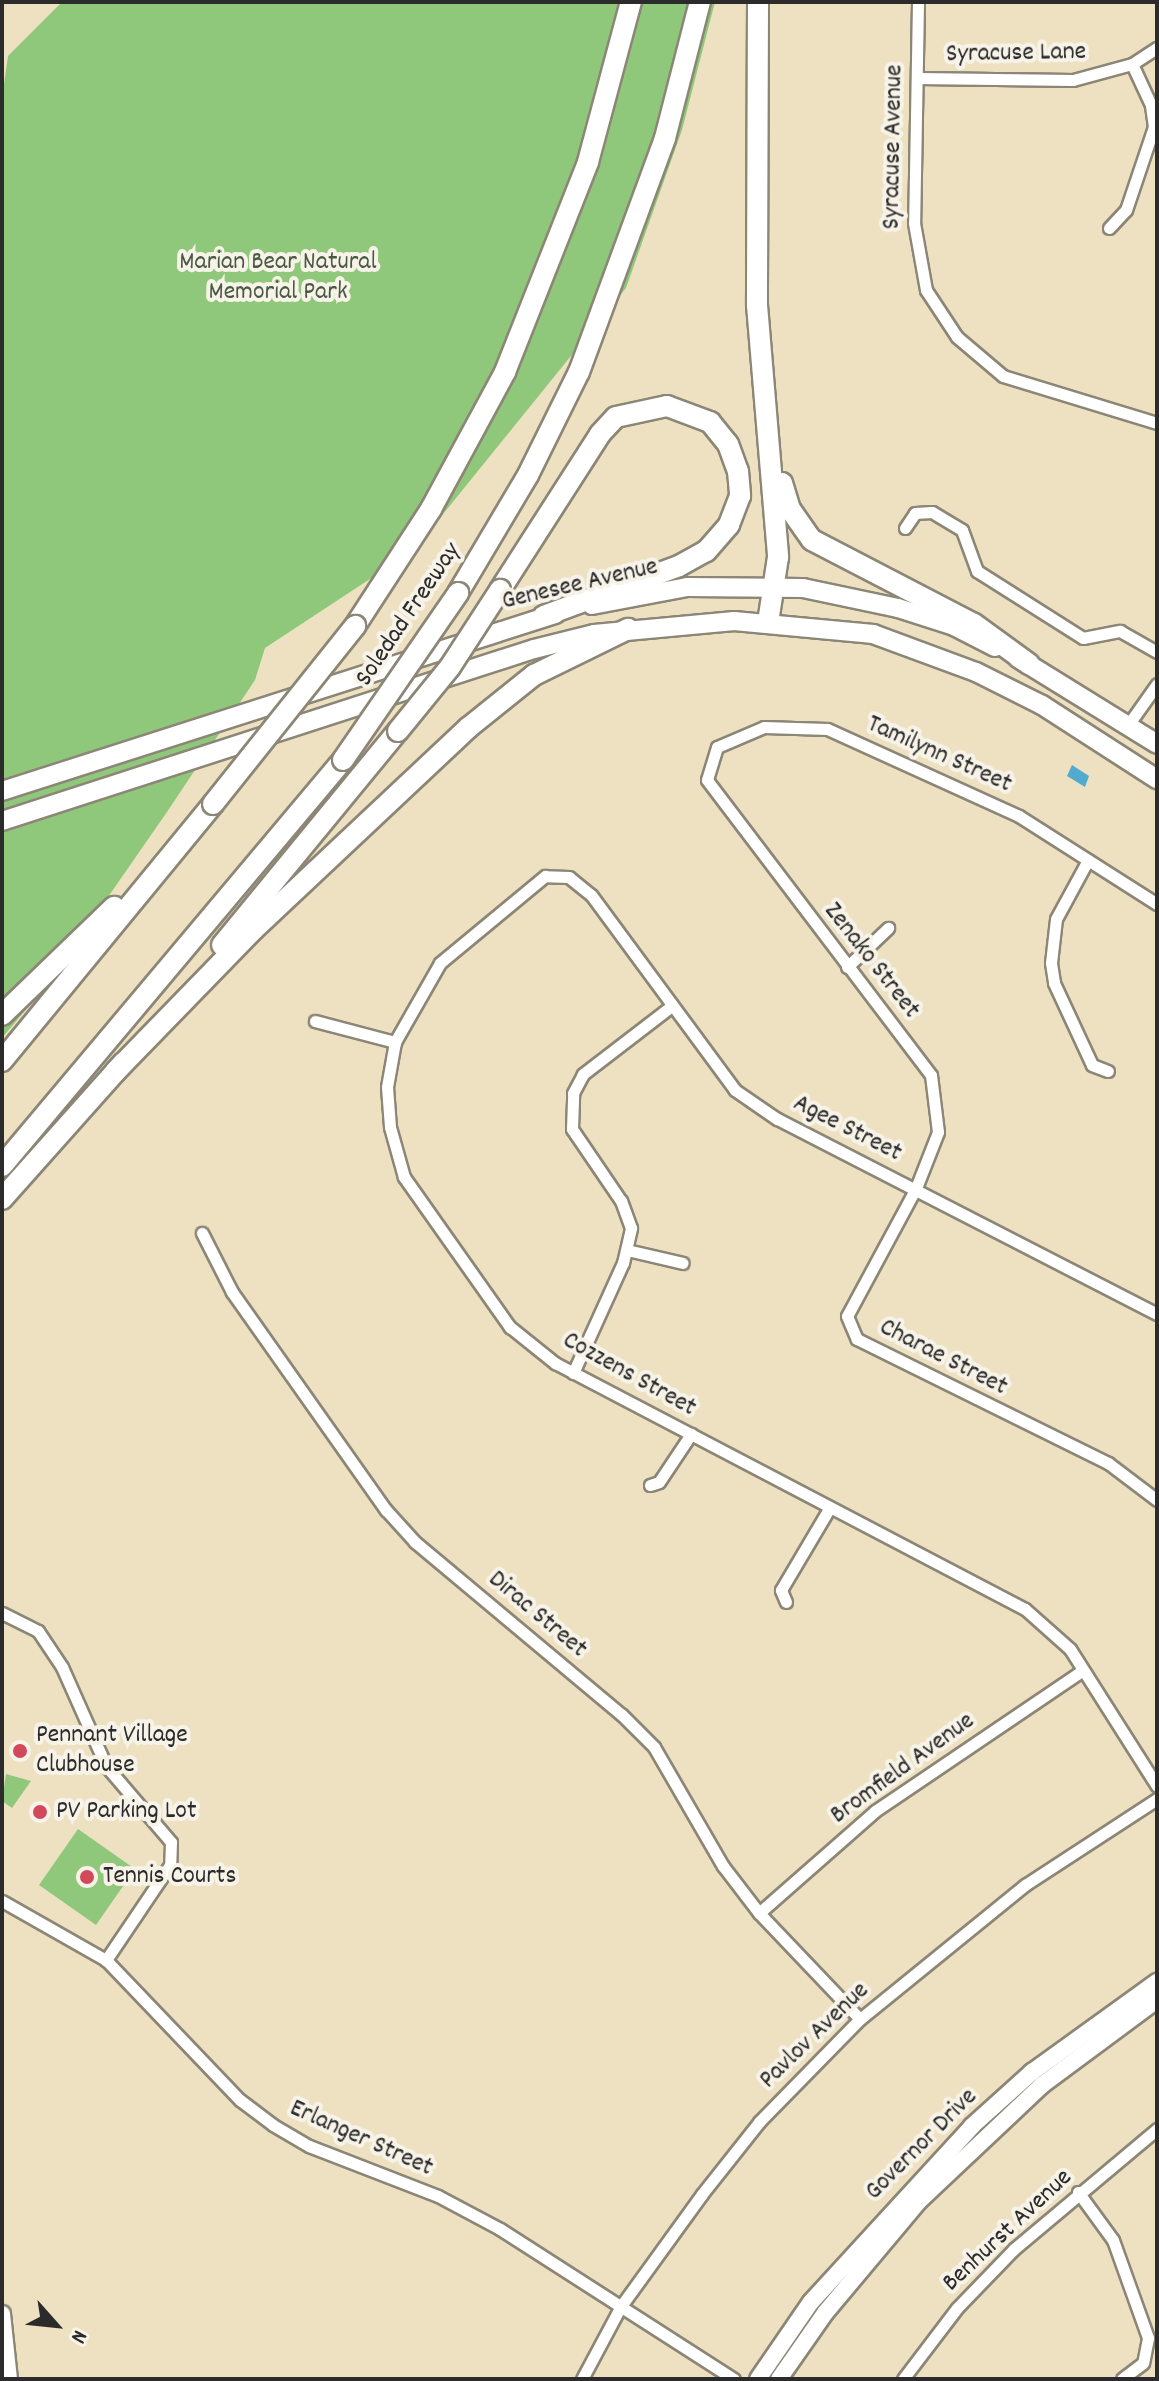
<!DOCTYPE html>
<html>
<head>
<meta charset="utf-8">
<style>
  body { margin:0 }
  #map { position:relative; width:1159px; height:2381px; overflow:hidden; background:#ede1c2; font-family:Dekko,sans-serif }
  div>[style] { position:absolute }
  .green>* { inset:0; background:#90c87b }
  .water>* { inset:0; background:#52aacf }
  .roads { filter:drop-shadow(2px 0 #8c8676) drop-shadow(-2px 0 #8c8676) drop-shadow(0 2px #8c8676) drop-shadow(0 -2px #8c8676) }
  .street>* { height:11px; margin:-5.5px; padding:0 5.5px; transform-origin:5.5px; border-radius:5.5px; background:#fff }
  .secondary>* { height:16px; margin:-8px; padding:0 8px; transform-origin:8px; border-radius:8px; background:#fff }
  .primary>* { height:18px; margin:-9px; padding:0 9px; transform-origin:9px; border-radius:9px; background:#fff }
  .highway>* { height:20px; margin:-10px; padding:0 10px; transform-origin:10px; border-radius:10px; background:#fff }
  .bridges { filter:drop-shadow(2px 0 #8c8676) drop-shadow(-2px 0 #8c8676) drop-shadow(0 2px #8c8676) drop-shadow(0 -2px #8c8676) }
  .highway-bridge>* { height:20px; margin:-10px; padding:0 10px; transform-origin:10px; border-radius:10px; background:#fff }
  .dots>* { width:22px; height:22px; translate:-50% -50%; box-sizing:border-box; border:4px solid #f7f3e8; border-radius:50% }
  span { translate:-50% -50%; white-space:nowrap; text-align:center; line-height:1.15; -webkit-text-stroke:8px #f7f3e8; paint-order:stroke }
  .street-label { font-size:26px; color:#2b2b2b }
  .park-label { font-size:26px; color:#495a43 }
  .poi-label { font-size:26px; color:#2b2b2b }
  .left { translate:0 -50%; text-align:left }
  .frame { position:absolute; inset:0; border:4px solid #2b2b2b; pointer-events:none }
  .north { position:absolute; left:16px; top:2285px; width:80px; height:80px; -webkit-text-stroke:6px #f7f3e8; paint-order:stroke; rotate:117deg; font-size:22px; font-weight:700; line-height:32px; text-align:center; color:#2b2b2b }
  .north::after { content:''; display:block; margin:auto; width:28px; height:36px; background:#2b2b2b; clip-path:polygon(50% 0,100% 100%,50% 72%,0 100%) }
</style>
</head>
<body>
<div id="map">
  <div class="green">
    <div style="clip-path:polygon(62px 2px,715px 2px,682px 130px,626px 288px,414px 550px,265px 648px,255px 680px,167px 812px,49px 982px,2px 1038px,2px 98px,8px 56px)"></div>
    <div style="clip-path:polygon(6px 1774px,31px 1781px,12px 1808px,2px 1801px)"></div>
    <div style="clip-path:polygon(78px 1829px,135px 1869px,96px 1925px,39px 1885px)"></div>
  </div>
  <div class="water">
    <div style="clip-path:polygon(1072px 765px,1089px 776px,1085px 787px,1067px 776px)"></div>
  </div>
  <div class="roads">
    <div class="street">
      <div style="left:918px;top:2px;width:221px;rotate:91deg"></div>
      <div style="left:914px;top:223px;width:68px;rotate:79.8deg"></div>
      <div style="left:926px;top:290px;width:56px;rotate:56.6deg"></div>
      <div style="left:957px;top:337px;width:60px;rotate:40.3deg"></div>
      <div style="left:1003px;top:376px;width:161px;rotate:17deg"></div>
      <div style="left:917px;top:78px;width:156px;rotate:0.7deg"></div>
      <div style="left:1073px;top:80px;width:61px;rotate:-15.2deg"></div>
      <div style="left:1132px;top:64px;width:30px;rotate:-33deg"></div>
      <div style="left:1109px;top:228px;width:25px;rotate:-47deg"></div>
      <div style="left:1126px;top:210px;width:88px;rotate:-71.4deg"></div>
      <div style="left:1154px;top:127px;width:22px;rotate:-98deg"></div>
      <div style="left:1151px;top:105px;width:45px;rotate:-114.9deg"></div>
      <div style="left:905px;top:528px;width:18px;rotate:-56deg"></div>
      <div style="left:915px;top:513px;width:17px;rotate:-3deg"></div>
      <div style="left:932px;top:512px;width:35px;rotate:31deg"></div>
      <div style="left:962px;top:530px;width:44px;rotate:69.9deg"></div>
      <div style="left:977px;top:571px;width:125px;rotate:32.3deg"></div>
      <div style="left:1083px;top:638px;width:38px;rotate:-11deg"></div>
      <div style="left:1120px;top:631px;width:43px;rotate:29.6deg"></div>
      <div style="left:1128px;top:725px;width:50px;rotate:-54.7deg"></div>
      <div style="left:1088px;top:860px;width:67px;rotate:118.5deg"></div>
      <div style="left:1056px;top:919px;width:44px;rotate:96.5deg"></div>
      <div style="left:1051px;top:963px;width:20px;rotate:81deg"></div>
      <div style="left:1054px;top:983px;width:90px;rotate:65.1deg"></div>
      <div style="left:1092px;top:1065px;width:17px;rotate:21deg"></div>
      <div style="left:1157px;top:904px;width:164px;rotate:-147.5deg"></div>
      <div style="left:1019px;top:816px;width:211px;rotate:-155.6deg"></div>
      <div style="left:827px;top:729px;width:63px;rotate:-178.2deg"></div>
      <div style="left:764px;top:727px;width:51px;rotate:156.9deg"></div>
      <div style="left:717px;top:747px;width:34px;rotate:107deg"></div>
      <div style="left:707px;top:780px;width:370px;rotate:52.8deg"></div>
      <div style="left:931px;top:1075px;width:57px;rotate:83deg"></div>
      <div style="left:938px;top:1132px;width:60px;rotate:111.4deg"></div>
      <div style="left:916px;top:1188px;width:145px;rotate:118.3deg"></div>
      <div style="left:847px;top:1316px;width:25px;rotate:67deg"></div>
      <div style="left:857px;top:1339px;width:280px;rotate:26.3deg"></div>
      <div style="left:1108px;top:1463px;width:61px;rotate:37.1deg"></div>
      <div style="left:847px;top:967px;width:57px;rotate:-43.6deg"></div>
      <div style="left:315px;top:1021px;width:83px;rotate:14.7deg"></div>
      <div style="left:202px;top:1233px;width:66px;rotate:63deg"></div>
      <div style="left:232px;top:1292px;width:267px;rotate:54.8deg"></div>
      <div style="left:386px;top:1510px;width:43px;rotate:47.8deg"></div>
      <div style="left:415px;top:1542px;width:268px;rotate:39.9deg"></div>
      <div style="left:621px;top:1714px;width:47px;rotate:45deg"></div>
      <div style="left:654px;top:1747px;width:138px;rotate:59.9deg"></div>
      <div style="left:723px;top:1866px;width:59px;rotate:52.5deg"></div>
      <div style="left:759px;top:1913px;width:146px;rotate:46.4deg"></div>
      <div style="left:627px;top:1250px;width:57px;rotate:13.1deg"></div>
      <div style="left:1157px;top:1314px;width:427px;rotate:-152.8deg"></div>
      <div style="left:777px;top:1119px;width:51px;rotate:-145.4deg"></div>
      <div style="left:735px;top:1090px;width:242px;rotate:-126.4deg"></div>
      <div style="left:591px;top:895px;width:28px;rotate:-141deg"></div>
      <div style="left:569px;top:877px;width:24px;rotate:-178deg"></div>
      <div style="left:545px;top:876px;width:136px;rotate:140.4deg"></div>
      <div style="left:440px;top:963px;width:91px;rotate:119.7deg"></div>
      <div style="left:395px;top:1042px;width:46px;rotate:100.1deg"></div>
      <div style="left:387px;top:1087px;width:40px;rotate:85.7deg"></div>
      <div style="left:390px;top:1127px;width:52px;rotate:74.4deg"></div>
      <div style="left:404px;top:1177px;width:184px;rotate:54.8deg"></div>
      <div style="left:510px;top:1327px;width:58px;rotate:38.7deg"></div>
      <div style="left:555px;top:1363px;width:530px;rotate:27.63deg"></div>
      <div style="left:1025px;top:1609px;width:60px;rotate:41.6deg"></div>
      <div style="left:1070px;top:1649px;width:162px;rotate:57.6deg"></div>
      <div style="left:573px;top:1373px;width:121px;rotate:-65.6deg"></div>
      <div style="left:623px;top:1263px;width:36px;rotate:-77deg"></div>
      <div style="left:631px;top:1228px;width:29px;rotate:-110deg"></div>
      <div style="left:621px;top:1201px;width:87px;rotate:-124.2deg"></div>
      <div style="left:572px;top:1129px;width:36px;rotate:-88deg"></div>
      <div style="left:573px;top:1093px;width:21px;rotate:-62deg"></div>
      <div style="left:583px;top:1074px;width:108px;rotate:-37.5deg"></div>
      <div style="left:650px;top:1485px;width:9px;rotate:-18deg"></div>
      <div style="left:659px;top:1482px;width:58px;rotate:-56.3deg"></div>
      <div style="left:786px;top:1602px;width:13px;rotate:-113deg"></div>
      <div style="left:781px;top:1590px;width:96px;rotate:-59.4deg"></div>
      <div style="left:2px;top:1613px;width:40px;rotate:26.6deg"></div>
      <div style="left:38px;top:1631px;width:43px;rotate:56.3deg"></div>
      <div style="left:62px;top:1667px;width:108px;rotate:66deg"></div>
      <div style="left:106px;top:1766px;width:100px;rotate:49.5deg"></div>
      <div style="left:171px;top:1842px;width:23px;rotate:92deg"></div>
      <div style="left:170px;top:1865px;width:115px;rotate:124deg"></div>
      <div style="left:2px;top:1901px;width:120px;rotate:29.6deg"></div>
      <div style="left:106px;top:1960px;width:194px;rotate:46.3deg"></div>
      <div style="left:240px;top:2100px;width:41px;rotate:37.1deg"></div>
      <div style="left:273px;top:2125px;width:42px;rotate:30.3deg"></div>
      <div style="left:309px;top:2146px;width:138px;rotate:21.2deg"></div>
      <div style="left:438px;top:2196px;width:70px;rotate:28deg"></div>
      <div style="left:500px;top:2229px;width:278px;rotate:32.7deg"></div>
      <div style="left:759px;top:1913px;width:154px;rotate:-41.3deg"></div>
      <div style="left:875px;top:1811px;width:251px;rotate:-34.1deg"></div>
      <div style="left:1078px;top:2192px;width:59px;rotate:53.9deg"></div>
      <div style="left:1113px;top:2240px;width:104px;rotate:70.3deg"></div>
      <div style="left:1148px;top:2338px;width:25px;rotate:101deg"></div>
      <div style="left:1143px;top:2363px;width:26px;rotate:143deg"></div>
      <div style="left:582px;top:2379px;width:83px;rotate:-61.9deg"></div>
      <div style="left:621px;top:2306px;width:138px;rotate:-54.1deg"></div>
      <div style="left:702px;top:2194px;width:92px;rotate:-51.6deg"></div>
      <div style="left:759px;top:2122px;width:144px;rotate:-45.6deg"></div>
      <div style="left:860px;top:2019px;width:213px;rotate:-39.1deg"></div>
      <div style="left:1025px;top:1885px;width:158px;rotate:-33.1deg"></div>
      <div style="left:903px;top:2379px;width:89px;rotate:-52.7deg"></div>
      <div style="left:957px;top:2308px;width:82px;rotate:-46deg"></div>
      <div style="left:1014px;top:2249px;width:187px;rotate:-40deg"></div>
    </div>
    <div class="secondary">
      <div style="left:2px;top:2314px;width:65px;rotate:83.9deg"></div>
      <div style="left:758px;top:2379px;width:93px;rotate:-55.5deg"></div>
      <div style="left:811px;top:2302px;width:239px;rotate:-47.5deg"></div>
      <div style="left:972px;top:2126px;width:81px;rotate:-42deg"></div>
      <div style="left:1032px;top:2072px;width:154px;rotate:-35.8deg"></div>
      <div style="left:779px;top:2379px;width:80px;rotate:-55.1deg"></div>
      <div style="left:825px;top:2313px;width:145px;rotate:-50deg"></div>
      <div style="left:918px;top:2202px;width:170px;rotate:-43.3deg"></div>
      <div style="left:1042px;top:2085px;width:143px;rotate:-36.5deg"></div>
    </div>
    <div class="primary">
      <div style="left:592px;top:605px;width:97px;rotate:-10.7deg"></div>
      <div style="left:687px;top:587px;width:116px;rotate:0.5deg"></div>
      <div style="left:803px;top:588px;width:97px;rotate:11.9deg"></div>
      <div style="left:898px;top:608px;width:59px;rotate:17.8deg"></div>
      <div style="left:954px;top:626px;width:46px;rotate:27.1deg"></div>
      <div style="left:1018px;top:658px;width:163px;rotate:31.7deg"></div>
      <div style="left:2px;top:791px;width:581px;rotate:-17.75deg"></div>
      <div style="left:2px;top:821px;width:559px;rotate:-17.92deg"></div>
      <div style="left:534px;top:649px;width:62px;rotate:-14deg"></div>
      <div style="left:594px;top:634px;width:141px;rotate:-5.3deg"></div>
      <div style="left:734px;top:621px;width:140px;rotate:5.3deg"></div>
      <div style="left:873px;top:634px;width:110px;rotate:20.3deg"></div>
      <div style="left:976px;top:672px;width:74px;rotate:26.6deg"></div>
      <div style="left:1042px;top:705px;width:137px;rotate:32.8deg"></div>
    </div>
    <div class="highway">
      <div style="left:758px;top:2px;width:303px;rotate:90.2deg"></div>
      <div style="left:757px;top:305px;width:253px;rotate:85.2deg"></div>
      <div style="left:778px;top:557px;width:66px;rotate:98.7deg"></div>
      <div style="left:782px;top:483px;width:27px;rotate:73deg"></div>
      <div style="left:790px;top:509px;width:38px;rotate:55deg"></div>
      <div style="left:812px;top:540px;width:182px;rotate:27.4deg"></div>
      <div style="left:974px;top:624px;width:68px;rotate:36deg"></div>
      <div style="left:500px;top:590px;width:185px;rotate:-57.3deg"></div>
      <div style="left:600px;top:434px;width:23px;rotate:-47deg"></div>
      <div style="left:616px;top:417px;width:52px;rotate:-12.2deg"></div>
      <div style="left:667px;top:406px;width:46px;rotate:20.4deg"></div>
      <div style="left:710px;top:422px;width:28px;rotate:51deg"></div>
      <div style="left:728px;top:444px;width:29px;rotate:70deg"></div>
      <div style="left:738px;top:471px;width:25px;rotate:85deg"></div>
      <div style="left:740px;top:496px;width:31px;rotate:111deg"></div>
      <div style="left:729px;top:525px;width:35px;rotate:131deg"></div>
      <div style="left:706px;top:551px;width:31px;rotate:151deg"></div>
      <div style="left:679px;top:566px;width:144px;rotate:159.7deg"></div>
      <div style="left:458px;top:593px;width:137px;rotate:-59.3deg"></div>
      <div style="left:528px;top:475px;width:115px;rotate:-63.7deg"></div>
      <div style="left:579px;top:372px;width:249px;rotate:-69.8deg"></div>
      <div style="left:665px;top:138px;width:140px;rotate:-75.6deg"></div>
      <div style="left:355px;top:626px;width:140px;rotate:-57deg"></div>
      <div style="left:431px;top:509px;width:156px;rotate:-61.6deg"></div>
      <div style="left:505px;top:372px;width:226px;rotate:-68.4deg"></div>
      <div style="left:588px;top:162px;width:166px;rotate:-75deg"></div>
      <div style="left:222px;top:945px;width:277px;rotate:-50.6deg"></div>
      <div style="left:2px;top:1015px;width:156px;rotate:-44deg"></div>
      <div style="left:2px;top:1061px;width:333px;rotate:-50.6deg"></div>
      <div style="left:115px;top:1072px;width:199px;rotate:-45.8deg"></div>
      <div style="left:254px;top:929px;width:294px;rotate:-43.2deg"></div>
      <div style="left:468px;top:728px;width:85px;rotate:-38.8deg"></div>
      <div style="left:534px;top:675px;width:105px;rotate:-26.1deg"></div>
      <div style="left:2px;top:1166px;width:530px;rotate:-49.97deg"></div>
      <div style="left:2px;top:1199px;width:183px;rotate:-48.3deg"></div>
    </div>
  </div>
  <div class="bridges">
    <div class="highway-bridge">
      <div style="left:398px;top:731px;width:82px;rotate:-50.9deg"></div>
      <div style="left:450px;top:667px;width:92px;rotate:-57deg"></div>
      <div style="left:343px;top:760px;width:203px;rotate:-55.4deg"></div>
      <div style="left:213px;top:804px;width:228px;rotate:-51.4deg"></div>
    </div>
  </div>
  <div class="dots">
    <div style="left:20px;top:1751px;background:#d1495b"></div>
    <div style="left:40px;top:1812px;background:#d1495b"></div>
    <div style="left:87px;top:1877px;background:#d1495b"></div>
  </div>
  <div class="street-label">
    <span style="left:1016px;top:54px;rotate:-1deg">Syracuse Lane</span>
    <span style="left:894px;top:147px;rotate:-89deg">Syracuse Avenue</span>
    <span style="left:580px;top:585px;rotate:-13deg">Genesee Avenue</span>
    <span style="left:409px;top:615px;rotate:-56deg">Soledad Freeway</span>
    <span style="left:939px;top:755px;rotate:24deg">Tamilynn Street</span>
    <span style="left:871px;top:961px;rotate:52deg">Zenako Street</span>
    <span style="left:847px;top:1129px;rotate:27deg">Agee Street</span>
    <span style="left:943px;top:1358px;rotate:27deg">Charae Street</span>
    <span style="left:629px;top:1375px;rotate:29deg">Cozzens Street</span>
    <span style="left:537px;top:1615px;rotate:40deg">Dirac Street</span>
    <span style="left:903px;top:1769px;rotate:-36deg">Bromfield Avenue</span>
    <span style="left:815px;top:2036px;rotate:-44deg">Pavlov Avenue</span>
    <span style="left:361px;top:2139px;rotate:24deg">Erlanger Street</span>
    <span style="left:922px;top:2145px;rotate:-45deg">Governor Drive</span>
    <span style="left:1008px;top:2231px;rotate:-43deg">Benhurst Avenue</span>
  </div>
  <div class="park-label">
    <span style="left:278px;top:278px">Marian Bear Natural<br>Memorial Park</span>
  </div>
  <div class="poi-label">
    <span class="left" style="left:36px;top:1751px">Pennant Village<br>Clubhouse</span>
    <span class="left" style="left:56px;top:1812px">PV Parking Lot</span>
    <span class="left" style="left:103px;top:1877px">Tennis Courts</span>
  </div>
  <div class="frame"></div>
  <div class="north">N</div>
</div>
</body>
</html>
